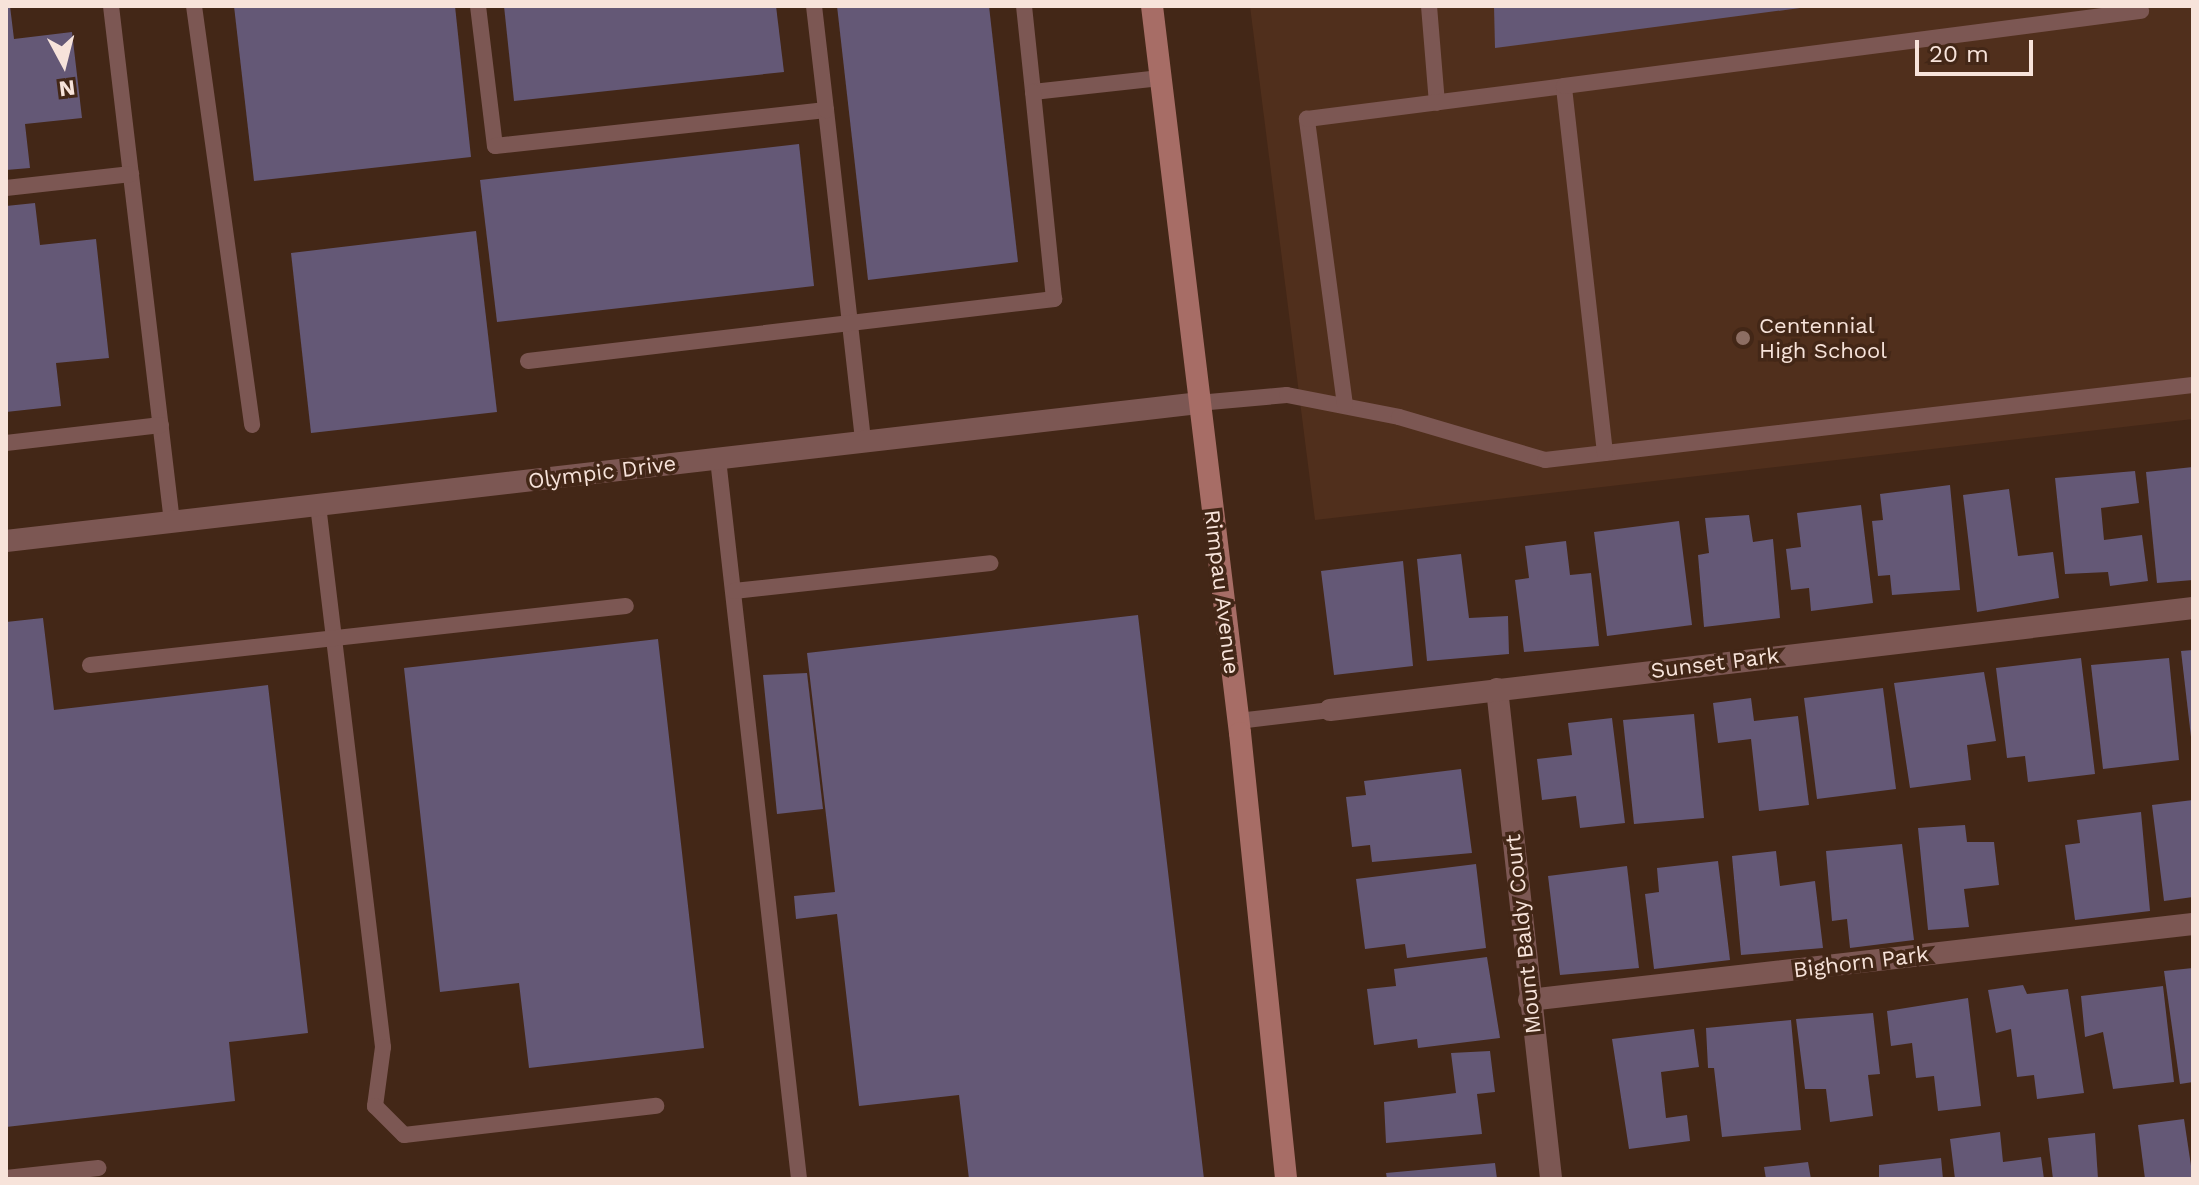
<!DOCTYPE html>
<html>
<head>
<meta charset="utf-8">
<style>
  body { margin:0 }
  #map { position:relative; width:2199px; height:1185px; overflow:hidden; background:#432717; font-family:"Work Sans",sans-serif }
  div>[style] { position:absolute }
  .built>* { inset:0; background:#502f1c }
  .building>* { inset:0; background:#645876 }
  .service>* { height:16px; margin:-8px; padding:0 8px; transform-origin:8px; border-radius:8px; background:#7c5753 }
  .minor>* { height:22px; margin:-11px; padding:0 11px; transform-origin:11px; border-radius:11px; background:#7c5753 }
  .secondary>* { height:22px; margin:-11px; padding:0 11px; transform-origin:11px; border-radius:11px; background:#a76d66 }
  .dots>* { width:22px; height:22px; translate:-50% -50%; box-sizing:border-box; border:4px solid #432717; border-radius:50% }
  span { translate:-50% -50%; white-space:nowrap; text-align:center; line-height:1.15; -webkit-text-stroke:7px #432717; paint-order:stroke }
  .poi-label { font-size:22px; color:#f7e3da }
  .left { translate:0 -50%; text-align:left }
  .street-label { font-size:22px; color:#f7e3da }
  .frame { position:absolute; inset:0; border:8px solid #f7e3da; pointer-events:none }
  .north { position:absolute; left:24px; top:24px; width:80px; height:80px; -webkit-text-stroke:6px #432717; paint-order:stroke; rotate:173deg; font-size:22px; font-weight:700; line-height:32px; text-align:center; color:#f7e3da }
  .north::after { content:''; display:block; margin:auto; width:28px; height:36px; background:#f7e3da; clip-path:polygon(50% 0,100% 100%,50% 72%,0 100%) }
  .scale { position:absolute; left:1915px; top:40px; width:118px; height:36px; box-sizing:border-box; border:4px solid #f7e3da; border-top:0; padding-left:10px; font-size:24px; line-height:28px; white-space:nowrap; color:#f7e3da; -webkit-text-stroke:6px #432717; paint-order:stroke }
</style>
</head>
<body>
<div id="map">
  <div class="built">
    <div style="clip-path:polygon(1250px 6px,2193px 6px,2193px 419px,1315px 520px)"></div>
  </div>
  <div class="building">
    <div style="clip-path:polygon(6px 6px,10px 6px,14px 39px,72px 32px,82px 118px,25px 124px,30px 168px,6px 170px)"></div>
    <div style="clip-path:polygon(234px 6px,455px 6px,471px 157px,254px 181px)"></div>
    <div style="clip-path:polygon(504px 6px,776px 6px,784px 72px,514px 101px)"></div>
    <div style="clip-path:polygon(837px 6px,989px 6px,1018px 262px,868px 280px)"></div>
    <div style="clip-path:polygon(1494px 6px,1800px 6px,1800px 8px,1495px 48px)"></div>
    <div style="clip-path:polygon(799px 144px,814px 286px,497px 322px,480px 180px)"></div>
    <div style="clip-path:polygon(35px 203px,40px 245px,96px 239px,109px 358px,56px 363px,61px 406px,6px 412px,6px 206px)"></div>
    <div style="clip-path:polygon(476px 231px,497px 412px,311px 433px,291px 253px)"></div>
    <div style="clip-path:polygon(2193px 467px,2193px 580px,2157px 583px,2146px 472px)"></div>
    <div style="clip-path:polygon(2135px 471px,2139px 503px,2101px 508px,2104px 540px,2142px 535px,2148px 581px,2110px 586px,2108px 572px,2065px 574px,2055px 478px)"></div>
    <div style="clip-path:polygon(1950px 485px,1960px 590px,1892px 595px,1890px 575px,1878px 576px,1872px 521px,1883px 520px,1880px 494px)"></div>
    <div style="clip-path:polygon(2009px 489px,2018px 556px,2053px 552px,2059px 598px,1977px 612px,1963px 495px)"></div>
    <div style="clip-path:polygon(1861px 505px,1873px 603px,1811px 611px,1809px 588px,1791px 590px,1786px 549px,1801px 547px,1797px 513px)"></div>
    <div style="clip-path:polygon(1749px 515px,1753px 542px,1773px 539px,1780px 618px,1704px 627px,1698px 555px,1709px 553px,1705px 518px)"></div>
    <div style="clip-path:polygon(1679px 521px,1692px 625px,1607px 636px,1594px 532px)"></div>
    <div style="clip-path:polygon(1566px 541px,1570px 575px,1591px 573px,1599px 646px,1524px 652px,1515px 580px,1529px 578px,1525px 546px)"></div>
    <div style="clip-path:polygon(1461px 554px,1469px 618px,1508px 616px,1509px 654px,1427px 661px,1417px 559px)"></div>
    <div style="clip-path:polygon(1403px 561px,1413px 666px,1334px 675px,1321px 571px)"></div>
    <div style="clip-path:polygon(1138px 615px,1204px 1179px,969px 1179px,959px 1095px,859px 1106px,837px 914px,796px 919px,794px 896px,835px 892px,807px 653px)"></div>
    <div style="clip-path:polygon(43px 618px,54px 710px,268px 685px,308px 1033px,229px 1042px,235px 1101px,6px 1127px,6px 622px)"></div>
    <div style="clip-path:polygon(658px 639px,704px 1048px,529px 1068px,519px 983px,440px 992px,404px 668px)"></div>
    <div style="clip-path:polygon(2193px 650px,2193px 737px,2191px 737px,2181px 651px)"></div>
    <div style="clip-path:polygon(2081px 658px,2095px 774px,2028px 782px,2025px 756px,2007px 758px,1996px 668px)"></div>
    <div style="clip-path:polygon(2169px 658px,2179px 760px,2103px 769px,2091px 665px)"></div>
    <div style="clip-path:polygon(1984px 672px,1996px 741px,1967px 745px,1971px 780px,1910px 788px,1894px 683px)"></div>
    <div style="clip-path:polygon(807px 673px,823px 809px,777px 814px,763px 675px)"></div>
    <div style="clip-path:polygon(1883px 688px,1896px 789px,1817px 799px,1804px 698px)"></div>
    <div style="clip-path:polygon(1751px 698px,1754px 721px,1798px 716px,1809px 805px,1759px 811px,1751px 739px,1718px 743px,1713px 703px)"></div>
    <div style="clip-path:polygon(1694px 714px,1704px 818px,1634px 824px,1623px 720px)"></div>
    <div style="clip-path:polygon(1612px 718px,1625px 823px,1580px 828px,1576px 796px,1542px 800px,1537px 759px,1572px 755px,1568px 723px)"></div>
    <div style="clip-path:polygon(1461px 769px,1472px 853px,1372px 862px,1370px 845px,1352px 847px,1346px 797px,1366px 795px,1364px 781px)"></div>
    <div style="clip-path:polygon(2193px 800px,2193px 897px,2164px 901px,2152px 805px)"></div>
    <div style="clip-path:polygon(2141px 812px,2150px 911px,2075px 920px,2065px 845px,2080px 843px,2077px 820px)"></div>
    <div style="clip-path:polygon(1965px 825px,1967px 842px,1994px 842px,1999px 885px,1964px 889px,1969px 927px,1928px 930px,1918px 828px)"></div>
    <div style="clip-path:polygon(1902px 844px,1914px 940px,1850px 948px,1847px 919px,1832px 921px,1826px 851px)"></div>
    <div style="clip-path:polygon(1776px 851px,1780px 886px,1815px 881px,1823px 948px,1741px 955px,1732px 856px)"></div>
    <div style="clip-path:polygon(1718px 861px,1730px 960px,1654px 969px,1645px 894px,1659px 892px,1657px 868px)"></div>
    <div style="clip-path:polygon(1476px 864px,1486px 948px,1407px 958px,1405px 944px,1365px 949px,1356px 879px)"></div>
    <div style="clip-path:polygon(1627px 866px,1639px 968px,1560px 975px,1548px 876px)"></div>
    <div style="clip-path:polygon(1487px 957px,1500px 1038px,1418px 1048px,1417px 1039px,1374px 1045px,1367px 989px,1396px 986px,1394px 969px)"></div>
    <div style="clip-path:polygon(2193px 968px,2193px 1082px,2180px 1084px,2164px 971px)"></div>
    <div style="clip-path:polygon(2023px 985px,2027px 994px,2068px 989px,2084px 1093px,2037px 1099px,2034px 1075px,2017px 1077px,2011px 1029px,1996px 1033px,1988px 990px)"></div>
    <div style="clip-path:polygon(2163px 986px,2174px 1082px,2113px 1089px,2103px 1032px,2085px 1037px,2081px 996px)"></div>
    <div style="clip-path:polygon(1968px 998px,1981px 1106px,1938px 1111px,1934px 1076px,1916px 1078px,1912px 1043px,1891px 1046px,1887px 1011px)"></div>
    <div style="clip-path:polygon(1873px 1013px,1880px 1074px,1868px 1075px,1873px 1116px,1830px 1122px,1826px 1089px,1805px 1089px,1796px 1019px)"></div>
    <div style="clip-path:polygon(1791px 1020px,1801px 1130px,1722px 1137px,1714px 1068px,1708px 1068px,1706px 1028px)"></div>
    <div style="clip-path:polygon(1694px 1029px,1699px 1067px,1661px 1072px,1666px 1118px,1687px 1115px,1690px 1141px,1629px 1149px,1612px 1039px)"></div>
    <div style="clip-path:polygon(1490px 1051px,1495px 1092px,1477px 1094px,1482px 1134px,1386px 1143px,1384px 1102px,1456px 1093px,1451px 1053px)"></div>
    <div style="clip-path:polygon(2184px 1119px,2193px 1179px,2145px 1179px,2138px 1125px)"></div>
    <div style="clip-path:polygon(2000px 1132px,2003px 1162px,2041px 1157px,2044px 1179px,1955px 1179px,1950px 1139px)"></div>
    <div style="clip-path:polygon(2095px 1133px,2098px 1179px,2053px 1179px,2048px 1138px)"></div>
    <div style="clip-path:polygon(1941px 1158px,1943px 1179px,1879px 1179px,1879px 1165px)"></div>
    <div style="clip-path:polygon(1808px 1162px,1811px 1179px,1766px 1179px,1764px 1167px)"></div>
    <div style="clip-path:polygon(1495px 1163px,1497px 1179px,1387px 1179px,1386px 1173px)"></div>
  </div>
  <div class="service">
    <div style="left:111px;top:6px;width:520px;rotate:83.26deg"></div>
    <div style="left:194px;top:6px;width:423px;rotate:82.1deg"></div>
    <div style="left:478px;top:6px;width:141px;rotate:83.1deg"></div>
    <div style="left:495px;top:146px;width:333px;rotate:-6.2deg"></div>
    <div style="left:826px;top:110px;width:334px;rotate:83.6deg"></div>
    <div style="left:814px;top:6px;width:105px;rotate:83.4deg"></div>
    <div style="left:1024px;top:6px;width:86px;rotate:84deg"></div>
    <div style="left:1033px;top:92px;width:128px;rotate:-6.3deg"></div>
    <div style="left:1429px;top:6px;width:97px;rotate:85.3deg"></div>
    <div style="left:6px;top:188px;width:126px;rotate:-6.4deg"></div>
    <div style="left:528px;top:361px;width:530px;rotate:-6.72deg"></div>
    <div style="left:1054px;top:299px;width:208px;rotate:-95.8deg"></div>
    <div style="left:1198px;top:403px;width:89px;rotate:-5.1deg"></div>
    <div style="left:1287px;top:395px;width:114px;rotate:11.1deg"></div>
    <div style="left:1399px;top:417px;width:152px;rotate:16.4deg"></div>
    <div style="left:1545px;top:460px;width:652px;rotate:-6.6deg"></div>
    <div style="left:1345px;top:405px;width:289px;rotate:-97.6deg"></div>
    <div style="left:1307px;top:119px;width:259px;rotate:-7.3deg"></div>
    <div style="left:6px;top:443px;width:156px;rotate:-6.6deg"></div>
    <div style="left:1605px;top:453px;width:369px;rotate:-96.4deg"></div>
    <div style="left:1564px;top:86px;width:582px;rotate:-7.41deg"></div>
    <div style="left:718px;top:459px;width:725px;rotate:83.58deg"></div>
    <div style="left:318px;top:505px;width:546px;rotate:83.16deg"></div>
    <div style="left:383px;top:1047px;width:60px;rotate:97.7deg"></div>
    <div style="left:375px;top:1106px;width:41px;rotate:45deg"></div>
    <div style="left:404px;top:1135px;width:254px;rotate:-6.6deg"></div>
    <div style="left:734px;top:591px;width:258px;rotate:-6.2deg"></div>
    <div style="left:90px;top:665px;width:539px;rotate:-6.28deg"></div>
    <div style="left:1238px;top:721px;width:93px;rotate:-6.8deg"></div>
    <div style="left:6px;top:1178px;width:93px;rotate:-6.2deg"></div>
  </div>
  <div class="minor">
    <div style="left:6px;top:541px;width:1200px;rotate:-6.6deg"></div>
    <div style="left:1497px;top:689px;width:493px;rotate:83.7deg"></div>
    <div style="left:1330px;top:710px;width:869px;rotate:-6.74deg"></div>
    <div style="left:1529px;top:1000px;width:668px;rotate:-6.53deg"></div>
  </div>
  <div class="secondary">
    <div style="left:1152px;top:6px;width:732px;rotate:83.1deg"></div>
    <div style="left:1240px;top:733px;width:448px;rotate:84.1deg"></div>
  </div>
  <div class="dots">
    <div style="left:1743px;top:338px;background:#8d6e63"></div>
  </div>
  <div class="poi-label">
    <span class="left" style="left:1759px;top:338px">Centennial<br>High School</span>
  </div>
  <div class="street-label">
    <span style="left:602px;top:472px;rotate:-7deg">Olympic Drive</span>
    <span style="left:1222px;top:592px;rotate:83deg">Rimpau Avenue</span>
    <span style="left:1715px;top:663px;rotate:-7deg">Sunset Park</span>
    <span style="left:1523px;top:934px;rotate:-96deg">Mount Baldy Court</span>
    <span style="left:1861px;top:962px;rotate:-7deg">Bighorn Park</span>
  </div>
  <div class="frame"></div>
  <div class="north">N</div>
  <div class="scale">20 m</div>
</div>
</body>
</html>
